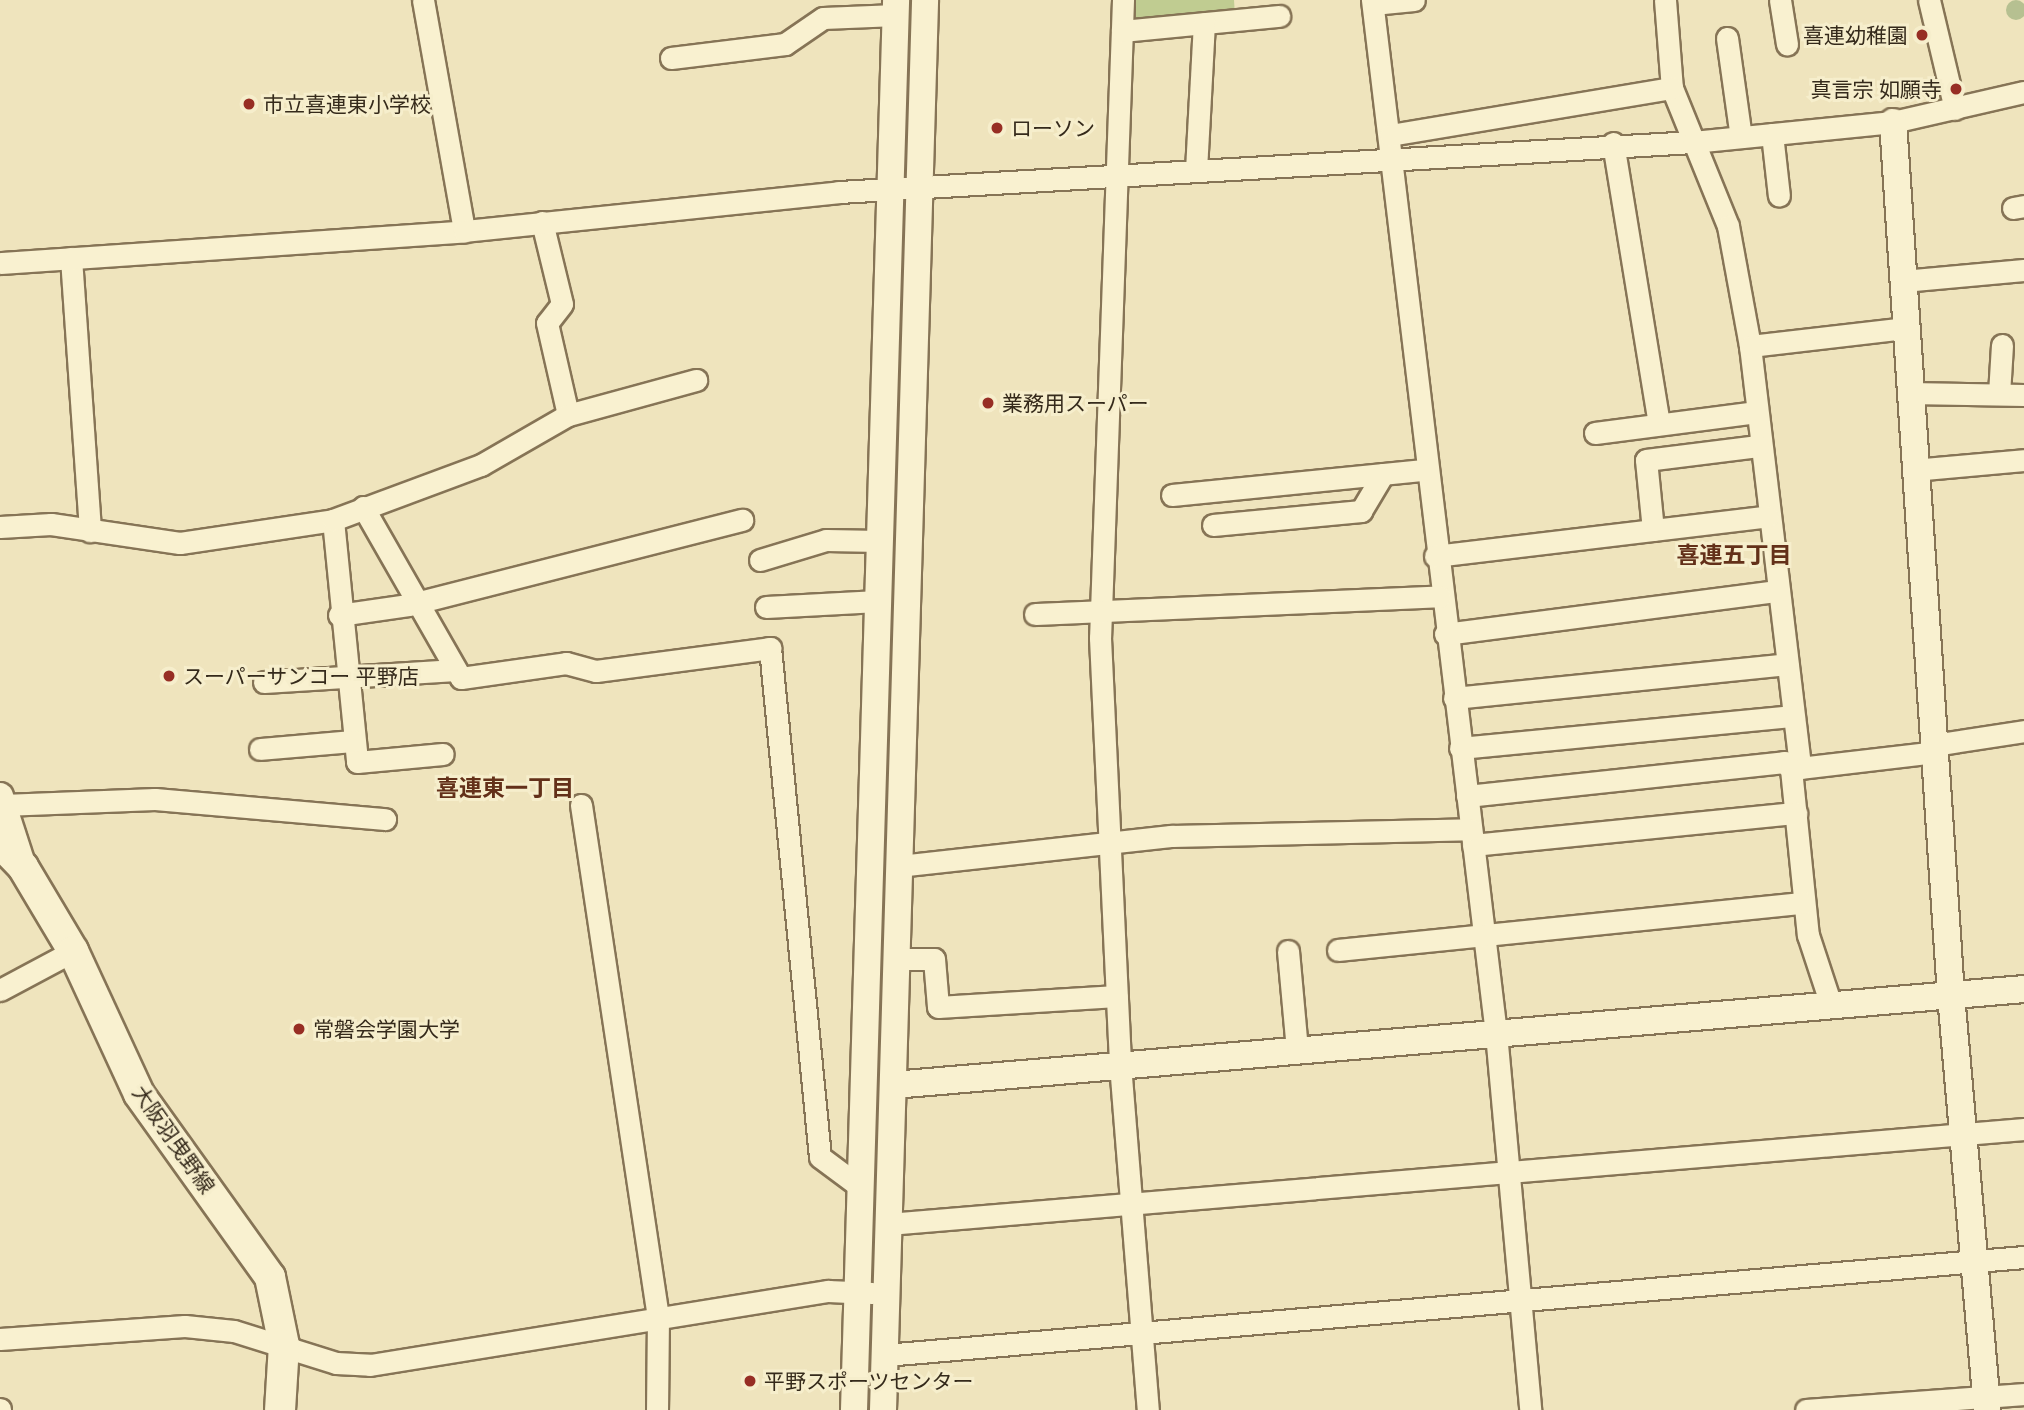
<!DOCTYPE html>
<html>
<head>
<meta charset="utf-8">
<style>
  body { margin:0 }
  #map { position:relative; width:2024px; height:1410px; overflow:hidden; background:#efe4bd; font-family:"Noto Serif","Noto Sans JP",serif }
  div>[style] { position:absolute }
  .green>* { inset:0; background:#c0cc91 }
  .cemetery>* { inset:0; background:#b6c091 }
  .round { border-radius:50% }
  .roads { filter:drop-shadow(2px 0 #867456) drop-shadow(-2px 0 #867456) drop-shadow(0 2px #867456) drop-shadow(0 -2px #867456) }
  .minor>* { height:21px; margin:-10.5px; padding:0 10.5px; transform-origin:10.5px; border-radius:10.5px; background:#f9f1d0 }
  .tertiary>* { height:26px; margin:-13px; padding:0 13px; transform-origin:13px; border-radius:13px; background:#f9f1d0 }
  .secondary>* { height:30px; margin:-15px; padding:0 15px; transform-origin:15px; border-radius:15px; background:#f9f1d0 }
  .dots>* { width:19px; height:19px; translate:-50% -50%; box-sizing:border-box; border:4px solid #f6eecc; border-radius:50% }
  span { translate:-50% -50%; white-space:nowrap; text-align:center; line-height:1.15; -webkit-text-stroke:6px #f6eecc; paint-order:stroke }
  .poi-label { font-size:21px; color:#352a1b }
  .right { translate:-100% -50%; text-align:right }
  .left { translate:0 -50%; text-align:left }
  .street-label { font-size:21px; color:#352a1b }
  .neighbourhood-label { font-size:23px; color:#633019; font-weight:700 }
</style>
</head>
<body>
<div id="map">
  <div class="green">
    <div style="clip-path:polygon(1130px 0,1234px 0,1235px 16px,1130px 24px)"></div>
  </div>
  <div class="cemetery">
    <div class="round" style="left:2006px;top:0;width:20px;height:20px"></div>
  </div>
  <div class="roads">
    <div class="minor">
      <div style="left:423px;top:0;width:235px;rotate:79.9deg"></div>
      <div style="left:1123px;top:0;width:638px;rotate:92.06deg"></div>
      <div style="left:1100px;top:638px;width:426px;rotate:87.3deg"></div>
      <div style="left:1120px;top:1064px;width:347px;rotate:85.4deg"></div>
      <div style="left:1372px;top:0;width:1040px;rotate:83.16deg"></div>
      <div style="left:1496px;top:1033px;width:379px;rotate:84.8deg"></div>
      <div style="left:1665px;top:0;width:88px;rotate:85.5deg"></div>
      <div style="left:1672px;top:88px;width:149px;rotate:67.9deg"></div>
      <div style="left:1728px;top:226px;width:122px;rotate:79.6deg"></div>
      <div style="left:1750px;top:346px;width:425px;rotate:83.2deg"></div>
      <div style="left:1780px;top:0;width:45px;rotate:81deg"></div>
      <div style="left:1929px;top:0;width:112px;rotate:76.6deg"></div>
      <div style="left:1373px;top:4px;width:41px;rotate:-5.6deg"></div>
      <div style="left:1122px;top:31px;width:158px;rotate:-5.5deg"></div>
      <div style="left:1727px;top:38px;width:100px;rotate:82deg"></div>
      <div style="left:671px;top:58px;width:115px;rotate:-7deg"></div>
      <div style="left:785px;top:44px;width:46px;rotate:-34.4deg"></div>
      <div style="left:823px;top:18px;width:73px;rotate:-2.4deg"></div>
      <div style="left:1772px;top:134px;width:62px;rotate:83.6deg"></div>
      <div style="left:1390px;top:135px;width:286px;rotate:-9.5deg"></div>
      <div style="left:1613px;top:143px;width:285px;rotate:80.7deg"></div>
      <div style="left:1196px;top:170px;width:147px;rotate:-86.9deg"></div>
      <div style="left:2013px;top:208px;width:11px;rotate:-10deg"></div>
      <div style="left:542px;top:222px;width:84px;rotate:76.3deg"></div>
      <div style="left:562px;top:304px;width:24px;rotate:128deg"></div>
      <div style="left:547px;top:323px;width:94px;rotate:77.1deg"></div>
      <div style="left:71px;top:258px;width:274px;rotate:86deg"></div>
      <div style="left:0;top:263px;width:465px;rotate:-3.9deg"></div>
      <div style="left:464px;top:231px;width:377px;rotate:-5.9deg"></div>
      <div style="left:839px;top:192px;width:855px;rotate:-3.35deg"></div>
      <div style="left:1693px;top:142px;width:201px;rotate:-5.7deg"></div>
      <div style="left:1893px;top:122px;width:134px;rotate:-12.9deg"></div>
      <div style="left:1903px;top:281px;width:121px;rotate:-5.2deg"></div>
      <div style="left:1750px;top:346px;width:156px;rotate:-6.6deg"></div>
      <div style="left:1909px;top:393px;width:115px;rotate:1deg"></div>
      <div style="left:1999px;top:394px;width:49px;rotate:-86.5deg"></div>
      <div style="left:1595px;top:433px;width:163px;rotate:-7.4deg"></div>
      <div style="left:1913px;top:470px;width:111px;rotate:-5.1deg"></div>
      <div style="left:1172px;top:495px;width:253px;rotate:-5.7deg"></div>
      <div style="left:363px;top:507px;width:197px;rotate:60.2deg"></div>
      <div style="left:461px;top:678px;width:106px;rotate:-8.1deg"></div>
      <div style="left:566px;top:663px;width:31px;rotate:15deg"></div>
      <div style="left:596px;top:671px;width:176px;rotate:-7.5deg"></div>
      <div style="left:770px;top:648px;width:511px;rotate:84.39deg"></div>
      <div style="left:820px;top:1157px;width:49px;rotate:36.6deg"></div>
      <div style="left:333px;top:520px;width:243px;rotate:84.3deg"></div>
      <div style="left:357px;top:762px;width:86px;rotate:-5.3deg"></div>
      <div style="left:1213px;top:525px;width:149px;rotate:-5.4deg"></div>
      <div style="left:1361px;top:511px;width:43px;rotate:-59.3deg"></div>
      <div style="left:0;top:527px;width:51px;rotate:-3.4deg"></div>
      <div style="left:51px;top:524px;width:130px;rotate:8.4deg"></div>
      <div style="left:180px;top:543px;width:155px;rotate:-8.5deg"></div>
      <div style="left:333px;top:520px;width:158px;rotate:-20.4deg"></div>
      <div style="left:481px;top:465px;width:100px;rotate:-29.9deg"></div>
      <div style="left:568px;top:415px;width:133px;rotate:-15.3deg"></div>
      <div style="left:1653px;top:530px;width:70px;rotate:-95.7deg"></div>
      <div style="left:1646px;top:460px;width:113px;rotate:-7.1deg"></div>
      <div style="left:1435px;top:556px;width:335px;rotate:-6.8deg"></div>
      <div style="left:760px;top:560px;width:69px;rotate:-16.9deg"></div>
      <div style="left:826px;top:540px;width:54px;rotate:1.1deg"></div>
      <div style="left:766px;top:607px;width:112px;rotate:-3.1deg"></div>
      <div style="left:1035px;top:614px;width:405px;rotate:-2.5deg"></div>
      <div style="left:339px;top:615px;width:70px;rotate:-8.2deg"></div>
      <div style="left:408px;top:605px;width:345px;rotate:-14.3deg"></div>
      <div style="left:1445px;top:634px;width:335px;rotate:-7.4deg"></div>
      <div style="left:264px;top:682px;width:192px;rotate:-3.6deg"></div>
      <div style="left:1454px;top:698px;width:335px;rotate:-5.8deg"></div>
      <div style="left:1934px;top:745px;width:91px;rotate:-8.8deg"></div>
      <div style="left:1460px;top:748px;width:335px;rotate:-5.5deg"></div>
      <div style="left:260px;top:749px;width:94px;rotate:-4.9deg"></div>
      <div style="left:1791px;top:769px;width:145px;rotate:-6.7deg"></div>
      <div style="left:1467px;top:796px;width:319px;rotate:-6.1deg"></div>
      <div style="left:1784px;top:762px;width:10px;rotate:45deg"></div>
      <div style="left:1791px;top:769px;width:167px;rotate:84.2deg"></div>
      <div style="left:1808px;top:935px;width:74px;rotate:71.8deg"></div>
      <div style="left:3px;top:805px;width:152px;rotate:-2.3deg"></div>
      <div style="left:155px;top:799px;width:231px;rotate:5deg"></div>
      <div style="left:581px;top:805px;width:518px;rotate:81.45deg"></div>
      <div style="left:658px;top:1317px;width:93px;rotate:90.6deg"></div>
      <div style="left:1473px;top:845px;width:325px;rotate:-5.7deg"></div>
      <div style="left:899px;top:866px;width:274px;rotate:-6.3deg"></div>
      <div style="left:1171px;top:836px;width:300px;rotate:-1.3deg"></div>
      <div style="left:1338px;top:950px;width:468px;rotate:-5.8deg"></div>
      <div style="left:1288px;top:951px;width:98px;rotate:84.8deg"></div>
      <div style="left:897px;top:959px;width:37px"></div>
      <div style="left:934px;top:959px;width:48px;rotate:85.2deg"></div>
      <div style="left:938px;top:1007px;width:179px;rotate:-3.5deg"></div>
      <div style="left:0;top:990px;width:83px;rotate:-28.1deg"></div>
      <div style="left:888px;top:1224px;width:1140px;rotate:-4.78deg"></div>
      <div style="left:0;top:1339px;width:185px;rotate:-4deg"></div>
      <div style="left:185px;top:1326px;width:49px;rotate:5.8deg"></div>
      <div style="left:234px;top:1331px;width:107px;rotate:17.4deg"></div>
      <div style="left:336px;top:1363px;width:34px;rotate:3deg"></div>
      <div style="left:370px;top:1365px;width:464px;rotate:-9.2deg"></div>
      <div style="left:828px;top:1291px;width:44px;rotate:2.6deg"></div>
      <div style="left:885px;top:1355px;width:1143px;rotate:-4.92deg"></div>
      <div style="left:0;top:1409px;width:1px;rotate:90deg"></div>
      <div style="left:1806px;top:1410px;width:219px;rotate:-4.2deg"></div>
    </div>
    <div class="tertiary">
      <div style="left:1893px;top:122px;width:875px;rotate:86.2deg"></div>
      <div style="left:1951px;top:995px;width:417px;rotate:85deg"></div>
      <div style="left:0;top:796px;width:75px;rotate:72.1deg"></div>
      <div style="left:893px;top:1085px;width:1135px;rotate:-4.85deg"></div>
      <div style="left:854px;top:1410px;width:1411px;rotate:-88.29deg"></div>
      <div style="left:883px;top:1410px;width:1411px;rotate:-88.29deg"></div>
    </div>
    <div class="secondary">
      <div style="left:0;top:843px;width:33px;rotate:46deg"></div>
      <div style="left:23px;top:867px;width:98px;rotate:59.2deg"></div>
      <div style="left:73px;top:951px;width:157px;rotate:65.2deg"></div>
      <div style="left:139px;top:1094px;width:225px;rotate:54.4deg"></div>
      <div style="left:270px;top:1277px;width:69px;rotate:78.4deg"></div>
      <div style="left:284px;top:1345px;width:65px;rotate:93.5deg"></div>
    </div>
  </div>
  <div class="dots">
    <div style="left:1922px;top:35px;background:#972e24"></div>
    <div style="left:1956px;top:89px;background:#972e24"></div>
    <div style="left:249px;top:104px;background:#972e24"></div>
    <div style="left:997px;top:128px;background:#972e24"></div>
    <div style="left:988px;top:403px;background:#972e24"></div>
    <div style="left:169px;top:676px;background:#972e24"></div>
    <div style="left:299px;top:1029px;background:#972e24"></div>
    <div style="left:750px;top:1381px;background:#972e24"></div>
  </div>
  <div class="poi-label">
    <span class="right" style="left:1908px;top:35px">喜連幼稚園</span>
    <span class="right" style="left:1942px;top:89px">真言宗 如願寺</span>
    <span class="left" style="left:263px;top:104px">市立喜連東小学校</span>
    <span class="left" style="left:1011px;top:128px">ローソン</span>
    <span class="left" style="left:1002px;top:403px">業務用スーパー</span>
    <span class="left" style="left:183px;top:676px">スーパーサンコー 平野店</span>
    <span class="left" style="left:313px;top:1029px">常磐会学園大学</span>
    <span class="left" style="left:764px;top:1381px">平野スポーツセンター</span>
  </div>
  <div class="street-label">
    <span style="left:174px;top:1139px;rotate:55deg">大阪羽曳野線</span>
  </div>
  <div class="neighbourhood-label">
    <span style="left:1734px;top:554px">喜連五丁目</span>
    <span style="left:505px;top:787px">喜連東一丁目</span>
  </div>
</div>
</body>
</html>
